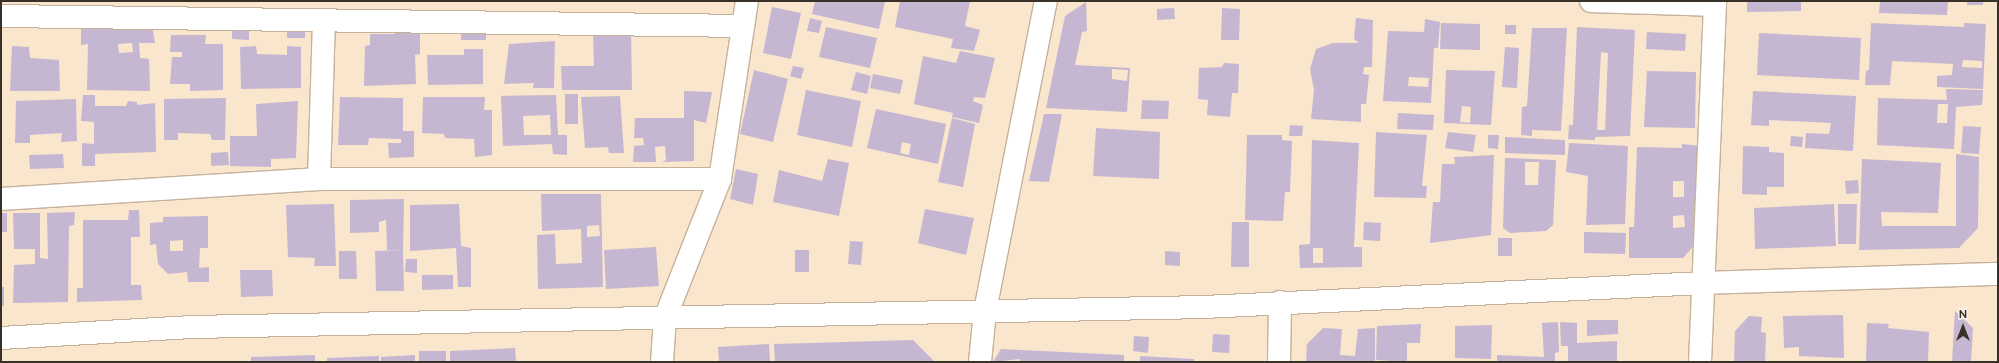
<!DOCTYPE html>
<html>
<head>
<meta charset="utf-8">
<style>
  body { margin:0 }
  #map { position:relative; width:1999px; height:363px; overflow:hidden; background:#fae5cd; font-family:Raleway,sans-serif }
  div>[style] { position:absolute }
  .building>* { inset:0; background:#c5b7d1 }
  .roads { filter:drop-shadow(1px 0 #c5b19a) drop-shadow(-1px 0 #c5b19a) drop-shadow(0 1px #c5b19a) drop-shadow(0 -1px #c5b19a) }
  .street>* { height:22px; margin:-11px; padding:0 11px; transform-origin:11px; border-radius:11px; background:#fff }
  .secondary>* { height:22px; margin:-11px; padding:0 11px; transform-origin:11px; border-radius:11px; background:#fff }
  span { translate:-50% -50%; white-space:nowrap; text-align:center; line-height:1.15; -webkit-text-stroke:3px #fdf4eb; paint-order:stroke }
  .frame { position:absolute; inset:0; border:2px solid #383127; pointer-events:none }
  .north { position:absolute; left:1943px; top:307px; width:40px; height:40px; -webkit-text-stroke:3px #fdf4eb; paint-order:stroke; rotate:0deg; font-size:11px; font-weight:700; line-height:16px; text-align:center; color:#383127 }
  .north::after { content:''; display:block; margin:auto; width:14px; height:18px; background:#383127; clip-path:polygon(50% 0,100% 100%,50% 72%,0 100%) }
</style>
</head>
<body>
<div id="map">
  <div class="building">
    <div style="clip-path:polygon(815px 1px,885px 1px,879px 29px,812px 14px)"></div>
    <div style="clip-path:polygon(900px 1px,970px 1px,965px 26px,980px 30px,974px 51px,951px 48px,953px 39px,895px 27px)"></div>
    <div style="clip-path:polygon(1747px 1px,1801px 1px,1801px 11px,1747px 12px)"></div>
    <div style="clip-path:polygon(1880px 1px,1948px 1px,1947px 15px,1879px 13px)"></div>
    <div style="clip-path:polygon(1967px 1px,1983px 1px,1983px 5px,1967px 5px)"></div>
    <div style="clip-path:polygon(evenodd,1086px 2px,1087px 31px,1082px 32px,1075px 65px,1130px 68px,1127px 112px,1046px 108px,1065px 16px,1086px 2px,1112px 69px,1128px 70px,1127px 81px,1112px 79px,1112px 69px)"></div>
    <div style="clip-path:polygon(772px 7px,801px 13px,791px 59px,763px 53px)"></div>
    <div style="clip-path:polygon(1174px 8px,1175px 19px,1157px 20px,1157px 9px)"></div>
    <div style="clip-path:polygon(1222px 8px,1240px 9px,1239px 40px,1221px 40px)"></div>
    <div style="clip-path:polygon(810px 18px,822px 21px,819px 33px,807px 31px)"></div>
    <div style="clip-path:polygon(1356px 18px,1373px 20px,1372px 67px,1364px 67px,1363px 74px,1369px 75px,1366px 104px,1361px 104px,1361px 122px,1311px 119px,1314px 90px,1310px 69px,1316px 49px,1333px 43px,1359px 43px,1354px 39px)"></div>
    <div style="clip-path:polygon(evenodd,1425px 19px,1440px 22px,1438px 48px,1434px 48px,1431px 103px,1383px 101px,1388px 31px,1424px 32px,1425px 19px,1409px 77px,1429px 78px,1428px 87px,1408px 86px,1409px 77px)"></div>
    <div style="clip-path:polygon(1441px 23px,1480px 24px,1480px 50px,1440px 49px)"></div>
    <div style="clip-path:polygon(evenodd,1871px 23px,1964px 27px,1964px 23px,1986px 24px,1983px 89px,1937px 87px,1937px 76px,1952px 75px,1953px 64px,1892px 61px,1890px 85px,1865px 85px,1866px 71px,1869px 70px,1871px 23px,1963px 60px,1982px 61px,1982px 68px,1962px 67px,1963px 60px)"></div>
    <div style="clip-path:polygon(evenodd,81px 25px,152px 25px,155px 43px,139px 43px,140px 58px,149px 59px,150px 91px,87px 90px,88px 44px,81px 45px,81px 25px,132px 43px,133px 52px,119px 53px,118px 44px,132px 43px)"></div>
    <div style="clip-path:polygon(1505px 25px,1516px 25px,1516px 34px,1505px 34px)"></div>
    <div style="clip-path:polygon(395px 26px,420px 27px,420px 54px,415px 55px,416px 84px,364px 86px,365px 46px,370px 45px,370px 34px,395px 34px)"></div>
    <div style="clip-path:polygon(461px 27px,486px 28px,486px 40px,461px 40px)"></div>
    <div style="clip-path:polygon(826px 27px,877px 38px,870px 68px,819px 57px)"></div>
    <div style="clip-path:polygon(evenodd,1577px 27px,1635px 30px,1630px 136px,1595px 137px,1595px 140px,1568px 139px,1569px 125px,1573px 125px,1577px 27px,1601px 52px,1608px 53px,1605px 130px,1597px 130px,1601px 52px)"></div>
    <div style="clip-path:polygon(1532px 28px,1567px 28px,1561px 131px,1532px 130px,1532px 136px,1521px 135px,1522px 107px,1527px 106px)"></div>
    <div style="clip-path:polygon(232px 29px,249px 30px,249px 40px,232px 39px)"></div>
    <div style="clip-path:polygon(287px 29px,305px 30px,305px 38px,287px 38px)"></div>
    <div style="clip-path:polygon(631px 30px,632px 90px,562px 90px,561px 66px,594px 66px,593px 31px)"></div>
    <div style="clip-path:polygon(1647px 32px,1686px 34px,1685px 51px,1646px 49px)"></div>
    <div style="clip-path:polygon(1759px 33px,1861px 38px,1859px 80px,1757px 75px)"></div>
    <div style="clip-path:polygon(171px 35px,206px 35px,205px 44px,223px 44px,223px 90px,190px 91px,190px 84px,170px 84px,172px 57px,182px 57px,182px 52px,170px 52px)"></div>
    <div style="clip-path:polygon(555px 41px,554px 88px,533px 88px,534px 83px,504px 84px,509px 44px)"></div>
    <div style="clip-path:polygon(12px 46px,29px 47px,30px 58px,59px 60px,60px 91px,10px 91px)"></div>
    <div style="clip-path:polygon(256px 46px,257px 54px,287px 55px,287px 46px,301px 47px,301px 88px,241px 89px,240px 47px)"></div>
    <div style="clip-path:polygon(1505px 47px,1519px 48px,1517px 88px,1502px 87px)"></div>
    <div style="clip-path:polygon(464px 49px,483px 49px,483px 84px,428px 85px,427px 55px,464px 55px)"></div>
    <div style="clip-path:polygon(960px 51px,995px 58px,985px 98px,974px 97px,973px 101px,983px 105px,979px 123px,952px 117px,953px 113px,914px 104px,923px 56px,956px 63px)"></div>
    <div style="clip-path:polygon(1224px 63px,1239px 64px,1238px 93px,1232px 93px,1230px 117px,1207px 115px,1208px 100px,1198px 99px,1199px 68px,1222px 67px)"></div>
    <div style="clip-path:polygon(793px 66px,804px 68px,801px 79px,790px 76px)"></div>
    <div style="clip-path:polygon(754px 70px,788px 79px,773px 142px,740px 134px)"></div>
    <div style="clip-path:polygon(evenodd,1446px 70px,1495px 71px,1491px 125px,1444px 123px,1446px 70px,1462px 106px,1471px 107px,1470px 123px,1460px 122px,1462px 106px)"></div>
    <div style="clip-path:polygon(1647px 71px,1696px 72px,1695px 128px,1644px 127px)"></div>
    <div style="clip-path:polygon(856px 72px,871px 76px,867px 94px,851px 90px)"></div>
    <div style="clip-path:polygon(873px 74px,903px 80px,900px 94px,870px 88px)"></div>
    <div style="clip-path:polygon(evenodd,1946px 89px,1983px 90px,1982px 105px,1956px 107px,1954px 149px,1877px 145px,1878px 98px,1947px 100px,1946px 89px,1938px 104px,1948px 104px,1947px 123px,1937px 123px,1938px 104px)"></div>
    <div style="clip-path:polygon(806px 90px,861px 101px,852px 147px,797px 135px)"></div>
    <div style="clip-path:polygon(684px 91px,712px 92px,706px 123px,694px 120px,694px 161px,662px 162px,666px 160px,665px 146px,655px 147px,656px 162px,633px 162px,634px 146px,644px 145px,643px 138px,634px 138px,635px 118px,684px 118px)"></div>
    <div style="clip-path:polygon(1753px 91px,1856px 96px,1853px 151px,1805px 148px,1806px 133px,1829px 134px,1831px 123px,1769px 120px,1769px 126px,1751px 125px)"></div>
    <div style="clip-path:polygon(565px 94px,578px 94px,578px 124px,565px 124px)"></div>
    <div style="clip-path:polygon(83px 95px,95px 95px,95px 106px,126px 106px,128px 101px,137px 102px,137px 105px,155px 103px,156px 152px,95px 154px,95px 166px,82px 166px,82px 143px,94px 144px,94px 122px,81px 121px)"></div>
    <div style="clip-path:polygon(evenodd,556px 95px,558px 135px,567px 135px,567px 155px,553px 154px,552px 144px,503px 146px,501px 96px,556px 95px,550px 115px,551px 135px,524px 135px,523px 116px,550px 115px)"></div>
    <div style="clip-path:polygon(620px 96px,624px 153px,609px 153px,608px 147px,585px 148px,581px 97px)"></div>
    <div style="clip-path:polygon(340px 97px,403px 98px,403px 131px,414px 131px,414px 157px,389px 158px,388px 143px,401px 143px,401px 139px,369px 138px,368px 145px,338px 145px)"></div>
    <div style="clip-path:polygon(423px 97px,485px 97px,484px 110px,492px 110px,492px 155px,475px 157px,474px 139px,445px 138px,444px 134px,422px 133px)"></div>
    <div style="clip-path:polygon(226px 98px,225px 140px,212px 140px,210px 134px,178px 133px,178px 140px,164px 140px,164px 99px)"></div>
    <div style="clip-path:polygon(76px 99px,77px 141px,61px 142px,62px 133px,30px 135px,30px 143px,15px 143px,16px 101px)"></div>
    <div style="clip-path:polygon(1142px 100px,1169px 101px,1168px 119px,1141px 119px)"></div>
    <div style="clip-path:polygon(298px 101px,296px 158px,271px 159px,271px 167px,230px 166px,230px 136px,257px 136px,256px 104px)"></div>
    <div style="clip-path:polygon(evenodd,876px 109px,946px 124px,938px 164px,867px 148px,876px 109px,902px 142px,911px 144px,909px 155px,900px 153px,902px 142px)"></div>
    <div style="clip-path:polygon(1398px 113px,1434px 115px,1433px 130px,1397px 129px)"></div>
    <div style="clip-path:polygon(1044px 114px,1062px 114px,1049px 182px,1029px 181px)"></div>
    <div style="clip-path:polygon(952px 118px,975px 124px,963px 187px,938px 182px)"></div>
    <div style="clip-path:polygon(1290px 125px,1303px 126px,1302px 136px,1289px 136px)"></div>
    <div style="clip-path:polygon(1963px 126px,1981px 127px,1979px 154px,1961px 153px)"></div>
    <div style="clip-path:polygon(1096px 128px,1160px 132px,1159px 179px,1093px 176px)"></div>
    <div style="clip-path:polygon(1376px 132px,1427px 135px,1422px 186px,1427px 186px,1426px 198px,1374px 197px)"></div>
    <div style="clip-path:polygon(1448px 132px,1476px 135px,1473px 152px,1445px 148px)"></div>
    <div style="clip-path:polygon(1247px 135px,1282px 135px,1282px 140px,1292px 141px,1290px 192px,1285px 192px,1283px 221px,1245px 220px)"></div>
    <div style="clip-path:polygon(1488px 135px,1499px 135px,1498px 149px,1488px 148px)"></div>
    <div style="clip-path:polygon(1791px 136px,1803px 137px,1802px 147px,1790px 146px)"></div>
    <div style="clip-path:polygon(1505px 137px,1565px 140px,1565px 155px,1505px 153px)"></div>
    <div style="clip-path:polygon(evenodd,1312px 140px,1359px 143px,1354px 247px,1362px 247px,1362px 267px,1300px 268px,1299px 245px,1310px 244px,1312px 140px,1313px 248px,1323px 248px,1323px 263px,1313px 263px,1313px 248px)"></div>
    <div style="clip-path:polygon(1569px 143px,1628px 146px,1625px 224px,1586px 225px,1588px 176px,1566px 172px)"></div>
    <div style="clip-path:polygon(evenodd,1682px 144px,1703px 146px,1698px 241px,1683px 258px,1629px 258px,1629px 227px,1634px 227px,1637px 147px,1682px 148px,1682px 144px,1673px 181px,1684px 181px,1684px 197px,1673px 197px,1673px 181px,1682px 144px,1684px 215px,1685px 227px,1673px 228px,1673px 216px,1684px 215px)"></div>
    <div style="clip-path:polygon(1743px 146px,1769px 147px,1769px 152px,1784px 153px,1784px 187px,1767px 187px,1767px 195px,1742px 194px)"></div>
    <div style="clip-path:polygon(228px 152px,229px 165px,211px 166px,211px 153px)"></div>
    <div style="clip-path:polygon(63px 154px,64px 168px,30px 169px,29px 155px)"></div>
    <div style="clip-path:polygon(1956px 154px,1979px 157px,1978px 228px,1959px 248px,1859px 250px,1862px 159px,1941px 163px,1938px 213px,1881px 212px,1882px 226px,1956px 226px)"></div>
    <div style="clip-path:polygon(1494px 155px,1491px 235px,1430px 243px,1433px 202px,1440px 202px,1442px 164px,1455px 164px,1454px 157px)"></div>
    <div style="clip-path:polygon(evenodd,1505px 158px,1556px 160px,1553px 225px,1546px 231px,1510px 233px,1503px 228px,1505px 158px,1525px 162px,1539px 162px,1538px 185px,1525px 185px,1525px 162px)"></div>
    <div style="clip-path:polygon(828px 159px,849px 163px,839px 216px,773px 202px,779px 170px,822px 181px)"></div>
    <div style="clip-path:polygon(736px 169px,758px 174px,753px 205px,730px 199px)"></div>
    <div style="clip-path:polygon(1858px 180px,1859px 193px,1846px 194px,1845px 181px)"></div>
    <div style="clip-path:polygon(evenodd,541px 194px,601px 194px,603px 287px,538px 289px,537px 235px,555px 234px,556px 264px,582px 263px,581px 229px,542px 231px,541px 194px,599px 225px,600px 236px,587px 237px,587px 226px,599px 225px)"></div>
    <div style="clip-path:polygon(404px 199px,403px 250px,387px 250px,386px 220px,379px 222px,379px 232px,350px 233px,350px 200px)"></div>
    <div style="clip-path:polygon(334px 204px,336px 266px,314px 266px,315px 258px,288px 257px,286px 205px)"></div>
    <div style="clip-path:polygon(459px 204px,461px 246px,471px 248px,471px 287px,458px 287px,456px 248px,410px 251px,410px 205px)"></div>
    <div style="clip-path:polygon(1834px 204px,1836px 246px,1755px 249px,1754px 208px)"></div>
    <div style="clip-path:polygon(1838px 204px,1857px 204px,1856px 244px,1838px 244px)"></div>
    <div style="clip-path:polygon(925px 209px,974px 218px,966px 255px,918px 243px)"></div>
    <div style="clip-path:polygon(129px 210px,139px 210px,140px 237px,131px 237px,131px 285px,141px 285px,142px 300px,77px 302px,77px 288px,83px 288px,83px 220px,128px 220px)"></div>
    <div style="clip-path:polygon(75px 212px,74px 225px,69px 226px,68px 302px,13px 303px,14px 265px,35px 264px,35px 249px,14px 249px,13px 213px,40px 213px,40px 258px,48px 259px,47px 213px)"></div>
    <div style="clip-path:polygon(1px 213px,7px 213px,7px 232px,1px 232px)"></div>
    <div style="clip-path:polygon(evenodd,208px 216px,208px 248px,200px 248px,199px 268px,209px 267px,209px 282px,188px 282px,187px 272px,168px 274px,158px 264px,156px 244px,150px 245px,150px 223px,163px 222px,163px 217px,208px 216px,183px 240px,183px 251px,170px 251px,170px 241px,183px 240px)"></div>
    <div style="clip-path:polygon(1232px 222px,1249px 222px,1249px 267px,1231px 267px)"></div>
    <div style="clip-path:polygon(1364px 222px,1381px 223px,1380px 241px,1363px 240px)"></div>
    <div style="clip-path:polygon(1584px 232px,1626px 233px,1625px 254px,1584px 253px)"></div>
    <div style="clip-path:polygon(1498px 238px,1512px 238px,1512px 256px,1498px 256px)"></div>
    <div style="clip-path:polygon(850px 241px,863px 242px,861px 265px,848px 264px)"></div>
    <div style="clip-path:polygon(656px 247px,659px 286px,606px 289px,604px 250px)"></div>
    <div style="clip-path:polygon(403px 250px,404px 291px,376px 291px,375px 251px)"></div>
    <div style="clip-path:polygon(795px 250px,809px 250px,809px 272px,795px 272px)"></div>
    <div style="clip-path:polygon(339px 251px,356px 251px,357px 279px,339px 279px)"></div>
    <div style="clip-path:polygon(1165px 251px,1180px 252px,1180px 266px,1165px 265px)"></div>
    <div style="clip-path:polygon(406px 259px,417px 259px,417px 273px,405px 272px)"></div>
    <div style="clip-path:polygon(240px 270px,272px 270px,273px 296px,241px 297px)"></div>
    <div style="clip-path:polygon(422px 275px,453px 275px,453px 289px,422px 290px)"></div>
    <div style="clip-path:polygon(1px 287px,4px 287px,4px 306px,1px 306px)"></div>
    <div style="clip-path:polygon(1955px 311px,1973px 328px,1971px 362px,1952px 362px)"></div>
    <div style="clip-path:polygon(1843px 315px,1844px 358px,1799px 356px,1799px 347px,1784px 348px,1783px 316px)"></div>
    <div style="clip-path:polygon(1749px 316px,1762px 317px,1761px 332px,1766px 333px,1765px 362px,1734px 362px,1735px 331px)"></div>
    <div style="clip-path:polygon(1587px 320px,1618px 320px,1618px 334px,1587px 336px)"></div>
    <div style="clip-path:polygon(1558px 322px,1559px 352px,1555px 353px,1555px 362px,1497px 362px,1497px 355px,1544px 357px,1542px 323px)"></div>
    <div style="clip-path:polygon(1560px 322px,1577px 323px,1577px 343px,1617px 341px,1617px 362px,1568px 362px,1568px 346px,1561px 346px)"></div>
    <div style="clip-path:polygon(1867px 323px,1889px 324px,1888px 328px,1929px 332px,1928px 362px,1866px 362px)"></div>
    <div style="clip-path:polygon(1421px 324px,1420px 343px,1407px 343px,1407px 362px,1376px 360px,1377px 326px)"></div>
    <div style="clip-path:polygon(1492px 325px,1491px 359px,1455px 358px,1455px 326px)"></div>
    <div style="clip-path:polygon(1323px 328px,1342px 329px,1340px 355px,1355px 356px,1358px 329px,1375px 328px,1375px 362px,1306px 362px,1307px 344px)"></div>
    <div style="clip-path:polygon(1213px 334px,1230px 335px,1229px 353px,1212px 352px)"></div>
    <div style="clip-path:polygon(1134px 336px,1149px 337px,1148px 353px,1133px 351px)"></div>
    <div style="clip-path:polygon(913px 340px,935px 362px,775px 362px,774px 344px)"></div>
    <div style="clip-path:polygon(769px 344px,770px 362px,719px 362px,718px 347px)"></div>
    <div style="clip-path:polygon(515px 348px,516px 362px,450px 362px,450px 351px)"></div>
    <div style="clip-path:polygon(1001px 349px,1124px 355px,1124px 362px,1020px 362px,1020px 359px,993px 362px)"></div>
    <div style="clip-path:polygon(419px 351px,446px 351px,446px 362px,419px 362px)"></div>
    <div style="clip-path:polygon(315px 355px,315px 362px,251px 362px,251px 357px)"></div>
    <div style="clip-path:polygon(415px 355px,415px 362px,381px 362px,381px 357px)"></div>
    <div style="clip-path:polygon(379px 356px,379px 362px,327px 362px,327px 358px)"></div>
    <div style="clip-path:polygon(1140px 356px,1194px 359px,1194px 362px,1140px 362px)"></div>
  </div>
  <div class="roads">
    <div class="street">
      <div style="left:1591px;top:1px;width:124px;rotate:1.8deg"></div>
      <div style="left:1px;top:16px;width:742px;rotate:0.77deg"></div>
      <div style="left:319px;top:179px;width:401px"></div>
      <div style="left:1px;top:199px;width:319px;rotate:-3.6deg"></div>
      <div style="left:319px;top:179px;width:159px;rotate:-88.2deg"></div>
      <div style="left:1px;top:338px;width:191px;rotate:-3.3deg"></div>
      <div style="left:192px;top:327px;width:1012px;rotate:-1.13deg"></div>
      <div style="left:1204px;top:307px;width:501px;rotate:-2.75deg"></div>
      <div style="left:1704px;top:283px;width:294px;rotate:-1.8deg"></div>
      <div style="left:662px;top:362px;width:44px;rotate:-86.1deg"></div>
      <div style="left:665px;top:318px;width:149px;rotate:-68.4deg"></div>
      <div style="left:720px;top:179px;width:180px;rotate:-81.4deg"></div>
      <div style="left:1279px;top:362px;width:60px;rotate:-89deg"></div>
      <div style="left:1700px;top:362px;width:361px;rotate:-87.6deg"></div>
    </div>
    <div class="secondary">
      <div style="left:980px;top:362px;width:51px;rotate:-84.4deg"></div>
      <div style="left:985px;top:311px;width:316px;rotate:-78.9deg"></div>
    </div>
  </div>
  <div class="frame"></div>
  <div class="north">N</div>
</div>
</body>
</html>
